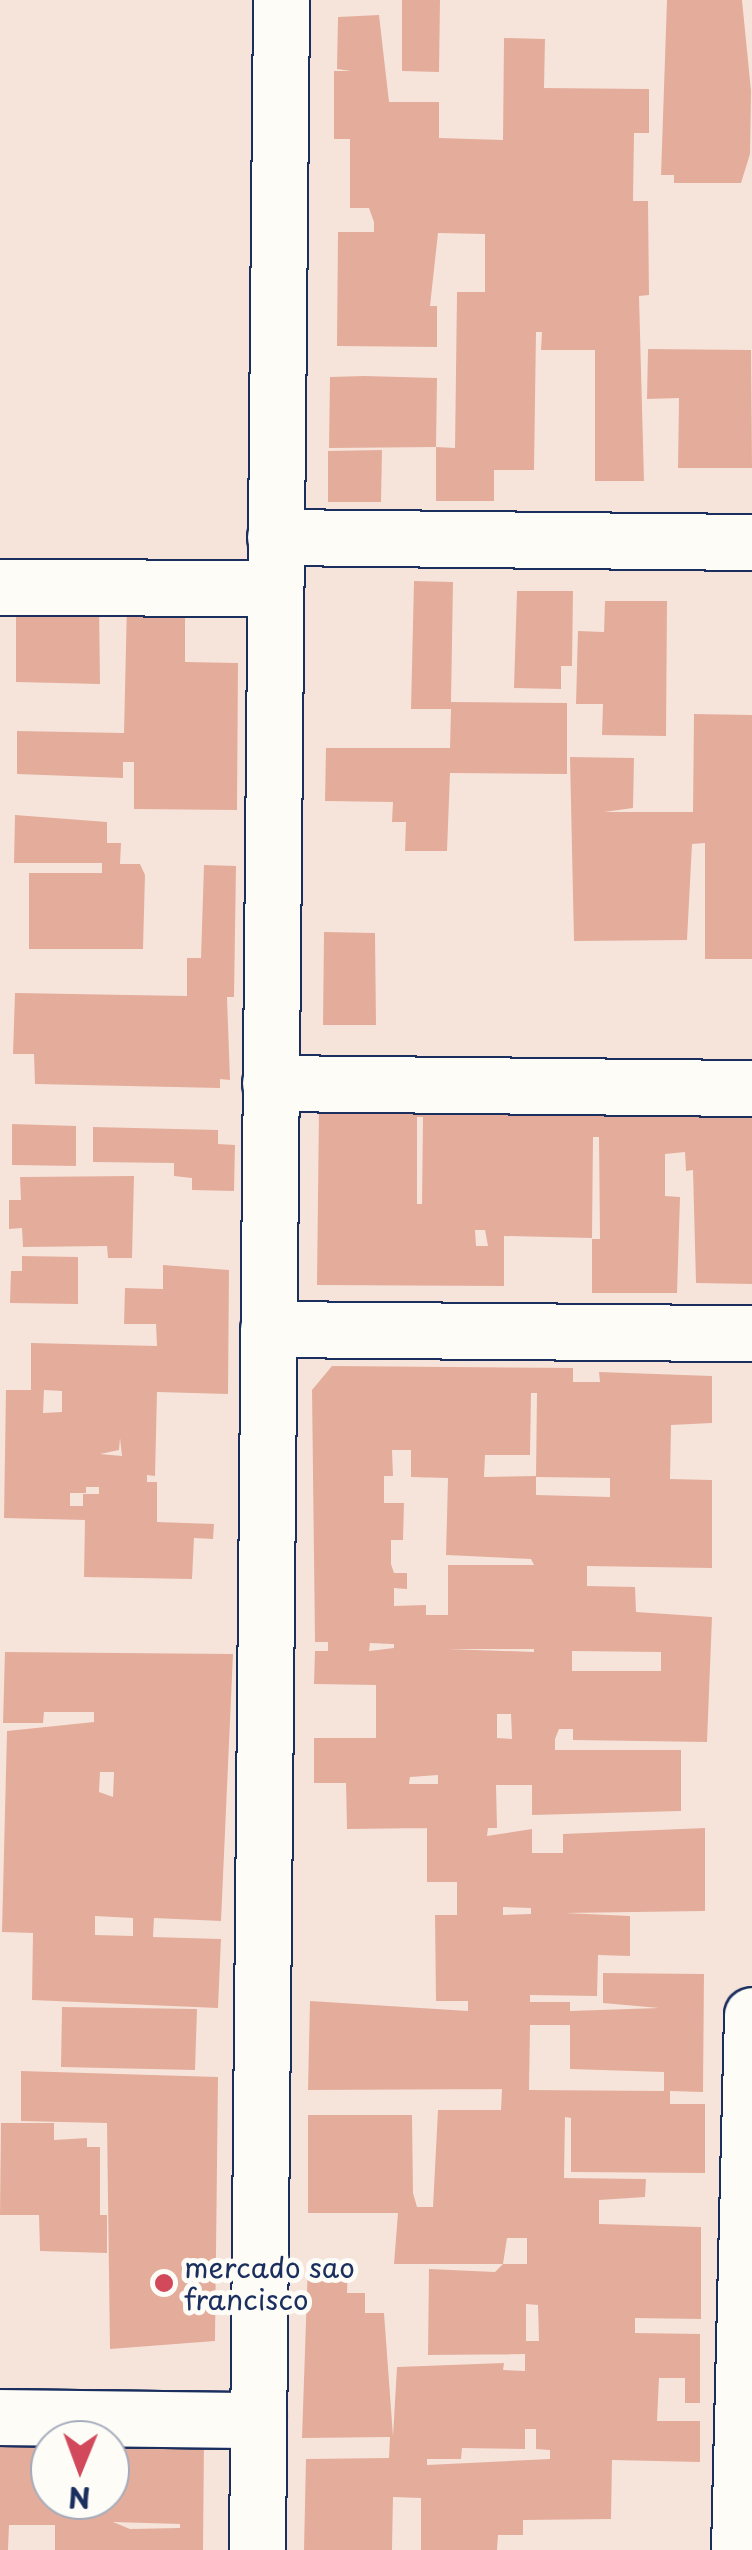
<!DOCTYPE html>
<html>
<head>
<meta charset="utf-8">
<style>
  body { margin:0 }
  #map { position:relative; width:752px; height:2550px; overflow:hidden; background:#f6e4db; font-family:"Playpen Sans",sans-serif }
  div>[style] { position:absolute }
  .building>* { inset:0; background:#e4ad9b }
  .roads { filter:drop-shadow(2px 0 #1b2f5e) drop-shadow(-2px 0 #1b2f5e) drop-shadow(0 2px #1b2f5e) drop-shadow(0 -2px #1b2f5e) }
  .minor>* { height:55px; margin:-27.5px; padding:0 27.5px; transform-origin:27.5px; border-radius:27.5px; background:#fdfcf7 }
  .dots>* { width:28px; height:28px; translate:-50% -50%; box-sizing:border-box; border:5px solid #fdfcf7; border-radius:50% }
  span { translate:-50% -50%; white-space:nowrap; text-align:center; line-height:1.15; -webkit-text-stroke:10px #fdfcf7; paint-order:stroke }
  .poi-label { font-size:28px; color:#1b2f5e }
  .left { translate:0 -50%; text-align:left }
  .north { position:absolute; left:30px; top:2420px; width:100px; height:100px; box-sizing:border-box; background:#fdfcf7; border:2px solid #a3aaba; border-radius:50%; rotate:181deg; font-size:28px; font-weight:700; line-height:40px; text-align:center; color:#1b2f5e }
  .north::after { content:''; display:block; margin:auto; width:35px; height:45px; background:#d1495b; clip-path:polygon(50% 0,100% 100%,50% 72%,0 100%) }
</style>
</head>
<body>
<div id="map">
  <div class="building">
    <div style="clip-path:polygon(402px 0,440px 0,439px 72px,402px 71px)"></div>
    <div style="clip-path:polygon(667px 0,742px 0,751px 91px,750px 154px,741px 183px,674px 183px,674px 175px,661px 175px)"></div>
    <div style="clip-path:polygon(379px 15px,389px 102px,439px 102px,439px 138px,503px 140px,504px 38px,545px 39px,544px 88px,649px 89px,649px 133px,634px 133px,633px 201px,648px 201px,649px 295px,639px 296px,644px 481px,595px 481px,595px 350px,541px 350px,542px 332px,536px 332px,534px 470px,494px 470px,494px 501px,436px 501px,436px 447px,329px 448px,330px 377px,364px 376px,437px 378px,436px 447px,455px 448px,457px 292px,485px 292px,485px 234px,438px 233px,430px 306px,437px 306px,437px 347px,337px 346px,338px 232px,374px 232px,374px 222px,369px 208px,350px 208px,350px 139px,334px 139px,334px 71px,351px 71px,337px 69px,338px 17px)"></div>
    <div style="clip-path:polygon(648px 349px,751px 350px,752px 468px,678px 468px,679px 398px,647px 399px)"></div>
    <div style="clip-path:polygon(382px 450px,381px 502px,328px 502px,328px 451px)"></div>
    <div style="clip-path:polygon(414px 581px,453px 582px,451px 702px,567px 703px,567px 774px,450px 773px,447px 851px,405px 851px,406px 822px,392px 822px,393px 802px,325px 801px,326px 748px,450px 748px,451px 709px,411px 709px)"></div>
    <div style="clip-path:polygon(517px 591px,573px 591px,572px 666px,561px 666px,561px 689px,514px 688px)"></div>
    <div style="clip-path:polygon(605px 601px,667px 601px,666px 736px,602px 735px,603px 704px,576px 704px,578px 631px,604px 632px)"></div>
    <div style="clip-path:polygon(99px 602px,100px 684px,16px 682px,16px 603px)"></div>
    <div style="clip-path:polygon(127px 603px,185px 603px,185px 662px,238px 663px,237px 810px,134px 809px,134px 762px,123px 762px,123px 778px,17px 774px,17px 731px,124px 733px)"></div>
    <div style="clip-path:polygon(694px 714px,752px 715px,752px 959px,705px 959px,705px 843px,692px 844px,687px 940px,574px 941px,570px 757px,634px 758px,633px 808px,604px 812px,693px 812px)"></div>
    <div style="clip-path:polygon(15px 815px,107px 822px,107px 843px,121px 843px,120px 864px,140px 864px,145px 875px,143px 949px,29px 949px,29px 873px,102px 873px,102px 863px,14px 863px)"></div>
    <div style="clip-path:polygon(204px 865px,236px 866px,234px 997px,227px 997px,230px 1080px,220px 1079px,220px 1088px,35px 1084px,34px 1054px,13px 1054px,15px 993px,187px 996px,187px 958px,201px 958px)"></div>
    <div style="clip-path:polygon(324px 932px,375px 933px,376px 1025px,323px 1025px)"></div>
    <div style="clip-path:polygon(evenodd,319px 1107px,752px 1110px,752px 1284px,696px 1283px,693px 1170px,686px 1171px,685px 1152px,665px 1154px,665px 1196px,680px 1197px,677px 1293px,592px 1293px,592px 1239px,600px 1239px,599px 1137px,593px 1137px,592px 1238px,504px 1236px,504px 1286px,317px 1285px,319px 1107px,417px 1117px,423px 1117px,422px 1204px,417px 1204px,417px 1117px,319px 1107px,475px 1230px,485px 1230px,488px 1246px,476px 1246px,475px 1230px)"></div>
    <div style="clip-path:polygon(12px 1124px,76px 1126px,76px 1166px,12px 1165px)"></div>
    <div style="clip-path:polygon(93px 1127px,218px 1130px,218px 1144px,235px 1145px,234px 1191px,192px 1190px,192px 1178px,174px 1176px,174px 1163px,93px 1162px)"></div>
    <div style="clip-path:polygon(134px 1176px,132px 1258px,108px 1258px,107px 1246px,23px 1247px,22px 1228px,9px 1229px,9px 1200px,21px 1200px,20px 1177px)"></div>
    <div style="clip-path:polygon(22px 1256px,78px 1257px,78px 1304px,10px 1303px,11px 1271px,22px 1271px)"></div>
    <div style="clip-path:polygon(evenodd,163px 1265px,229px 1270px,228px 1394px,157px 1392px,155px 1476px,147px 1475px,147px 1482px,157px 1482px,157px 1522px,214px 1524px,213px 1539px,194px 1538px,192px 1579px,84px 1577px,85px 1520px,4px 1518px,6px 1390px,31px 1390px,31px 1343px,157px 1346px,156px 1324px,124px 1324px,125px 1288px,163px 1289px,163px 1265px,44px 1390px,62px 1391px,62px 1412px,43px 1413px,44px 1390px,163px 1265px,120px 1438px,122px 1456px,100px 1454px,119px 1450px,120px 1438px,163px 1265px,86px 1487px,99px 1487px,99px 1494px,83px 1494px,83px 1506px,70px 1506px,70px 1493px,86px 1493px,86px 1487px)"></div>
    <div style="clip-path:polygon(evenodd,332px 1366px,573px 1368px,573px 1382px,600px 1382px,599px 1372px,712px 1376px,712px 1423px,671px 1425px,670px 1479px,712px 1480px,712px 1568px,587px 1566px,587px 1586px,635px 1587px,636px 1612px,712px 1617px,707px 1742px,573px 1740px,573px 1729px,559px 1729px,555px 1739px,555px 1750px,681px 1750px,681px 1811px,532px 1815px,532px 1785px,496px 1785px,497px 1828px,488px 1828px,487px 1836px,532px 1829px,532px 1853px,563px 1853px,563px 1834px,705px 1828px,705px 1911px,565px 1913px,630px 1916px,630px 1956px,598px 1955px,597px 1996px,530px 1995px,530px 2002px,570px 2002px,570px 2011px,659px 2008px,603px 2003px,603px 1973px,704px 1974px,703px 2092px,670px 2091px,670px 2104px,705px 2104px,705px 2173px,571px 2172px,571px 2118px,565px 2117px,564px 2178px,646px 2179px,645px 2197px,599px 2200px,599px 2224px,701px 2227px,701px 2319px,635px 2318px,635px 2333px,700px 2334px,700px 2403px,685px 2403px,685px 2378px,659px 2378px,657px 2421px,700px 2421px,700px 2462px,612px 2460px,611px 2519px,523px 2520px,523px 2535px,498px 2535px,497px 2550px,421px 2550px,421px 2498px,393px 2497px,392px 2550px,304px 2550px,306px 2459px,389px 2458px,390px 2437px,302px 2438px,308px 2263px,348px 2263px,347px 2293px,365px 2293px,365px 2313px,384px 2313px,393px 2436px,397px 2367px,504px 2363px,503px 2370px,525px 2371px,525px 2354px,428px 2355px,429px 2269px,495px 2272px,503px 2264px,394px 2264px,398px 2213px,308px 2213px,308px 2115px,412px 2115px,413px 2193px,417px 2207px,433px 2207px,438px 2110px,501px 2110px,502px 2089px,308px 2090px,310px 2001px,468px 2011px,468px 2001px,436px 2001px,435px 1915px,457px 1915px,457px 1882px,427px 1882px,427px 1828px,347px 1829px,346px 1783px,314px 1783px,314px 1738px,376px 1738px,376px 1685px,314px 1684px,315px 1651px,328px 1651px,328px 1642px,315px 1642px,312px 1390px,332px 1366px,531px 1393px,537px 1393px,536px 1476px,484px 1477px,485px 1455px,530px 1455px,531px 1393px,332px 1366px,392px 1450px,411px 1450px,411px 1477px,448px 1478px,446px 1555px,531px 1559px,534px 1565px,448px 1565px,448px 1615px,426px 1615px,426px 1605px,394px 1606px,394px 1588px,407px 1589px,407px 1573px,394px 1573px,391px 1564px,391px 1540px,403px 1540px,404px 1503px,384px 1503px,384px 1476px,393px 1476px,392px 1450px,332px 1366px,536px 1477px,610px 1478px,610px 1497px,536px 1495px,536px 1477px,332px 1366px,370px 1643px,394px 1644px,394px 1648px,369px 1651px,370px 1643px,332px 1366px,448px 1649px,534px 1649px,534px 1652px,448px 1649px,332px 1366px,572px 1651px,661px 1652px,661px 1671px,572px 1671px,572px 1651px,332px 1366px,497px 1714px,511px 1714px,512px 1739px,497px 1738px,497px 1714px,332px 1366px,438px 1775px,438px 1784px,409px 1784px,410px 1777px,438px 1775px,332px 1366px,503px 1907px,531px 1908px,531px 1914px,503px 1915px,503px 1907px,332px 1366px,530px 2025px,570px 2025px,570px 2069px,664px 2072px,664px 2091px,529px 2090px,530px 2025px,332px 1366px,507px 2238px,527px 2238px,527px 2264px,503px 2264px,507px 2238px,332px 1366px,526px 2304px,538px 2305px,539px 2341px,526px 2341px,526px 2304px,332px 1366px,525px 2429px,536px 2429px,536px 2449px,550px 2450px,550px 2459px,427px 2465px,427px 2459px,461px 2459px,462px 2448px,525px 2449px,525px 2429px)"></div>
    <div style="clip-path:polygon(evenodd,5px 1652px,233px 1654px,221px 1921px,154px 1918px,153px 1937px,221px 1939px,218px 2008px,32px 2000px,33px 1933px,2px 1932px,7px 1731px,94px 1722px,94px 1712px,44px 1712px,43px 1723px,3px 1723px,5px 1652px,100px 1772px,114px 1772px,113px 1797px,99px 1792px,100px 1772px,5px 1652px,95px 1916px,133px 1918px,133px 1936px,95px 1935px,95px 1916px)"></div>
    <div style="clip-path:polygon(62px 2007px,197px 2009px,195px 2070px,61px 2067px)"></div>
    <div style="clip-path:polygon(21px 2071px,218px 2077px,215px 2341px,110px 2349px,107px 2123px,21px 2121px)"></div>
    <div style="clip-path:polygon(1px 2123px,54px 2123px,54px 2140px,87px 2138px,87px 2147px,100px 2147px,100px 2215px,107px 2215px,107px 2253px,40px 2251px,39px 2215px,0 2215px)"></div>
    <div style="clip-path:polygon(evenodd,0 2438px,50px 2439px,50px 2500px,110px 2500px,110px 2440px,204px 2442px,203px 2550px,55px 2550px,55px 2525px,9px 2525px,8px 2550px,0 2550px,0 2438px,113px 2522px,180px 2524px,180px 2528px,130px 2529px,113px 2522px)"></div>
  </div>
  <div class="roads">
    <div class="minor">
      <div style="left:275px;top:537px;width:477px;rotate:0.6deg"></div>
      <div style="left:0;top:587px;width:274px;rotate:0.2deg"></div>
      <div style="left:270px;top:1083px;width:482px;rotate:0.6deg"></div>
      <div style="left:268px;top:1329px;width:484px;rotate:0.5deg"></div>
      <div style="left:0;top:2417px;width:258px;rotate:0.7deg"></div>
      <div style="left:257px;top:2550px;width:2550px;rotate:-89.46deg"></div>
      <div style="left:739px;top:2550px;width:535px;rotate:-88.61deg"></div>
    </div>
  </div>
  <div class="dots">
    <div style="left:164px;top:2283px;background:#d1495b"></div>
  </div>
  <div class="poi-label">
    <span class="left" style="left:184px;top:2283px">mercado sao<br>francisco</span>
  </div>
  <div class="north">N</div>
</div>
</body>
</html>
